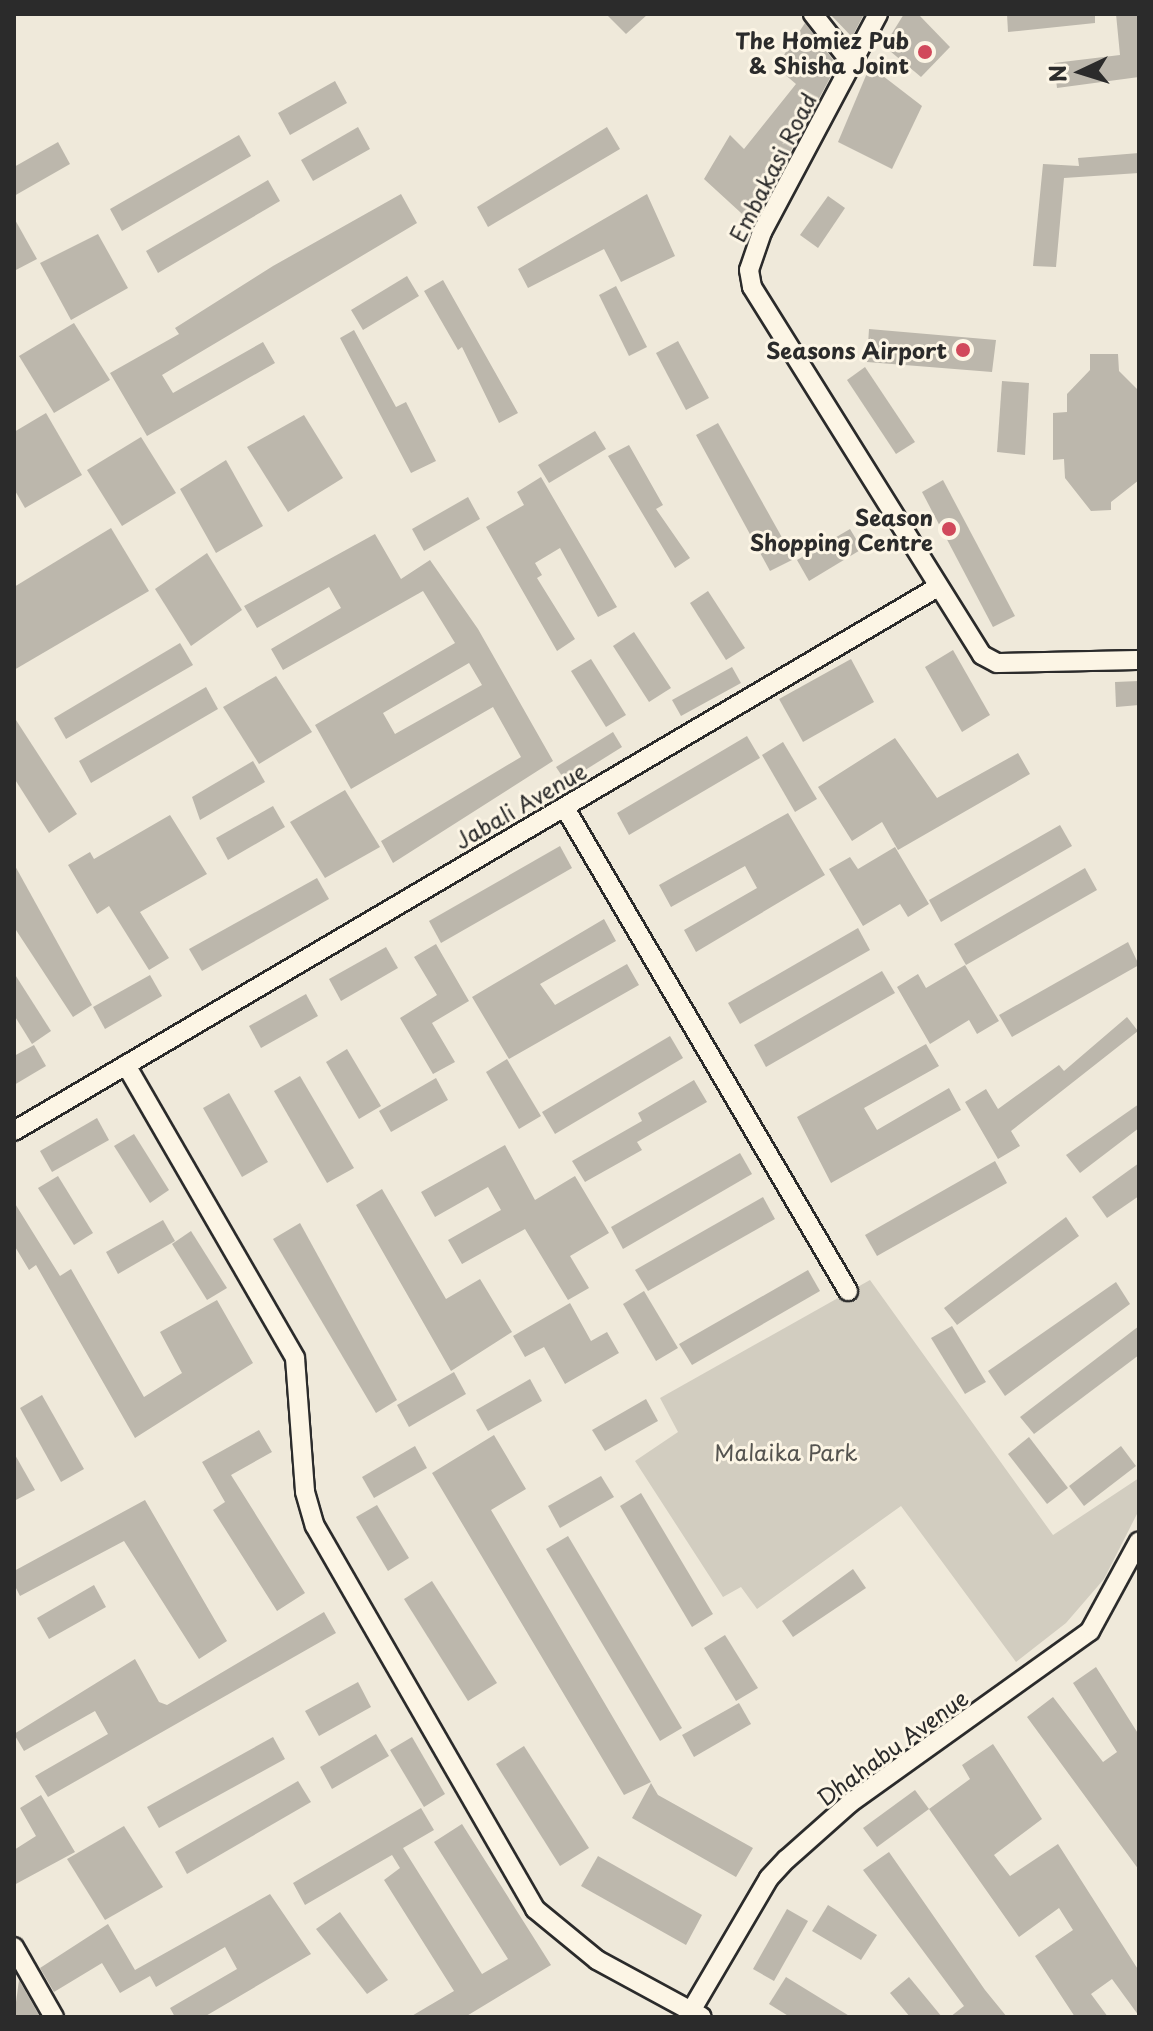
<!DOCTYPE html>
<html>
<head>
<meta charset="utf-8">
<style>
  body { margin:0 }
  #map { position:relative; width:1153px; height:2031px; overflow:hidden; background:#efe9da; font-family:"Playpen Sans",sans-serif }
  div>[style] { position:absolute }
  .green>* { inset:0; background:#d2cdc0 }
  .building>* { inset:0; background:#bcb7ac }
  .roads { filter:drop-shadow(2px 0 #2b2b2b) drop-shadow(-2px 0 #2b2b2b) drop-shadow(0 2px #2b2b2b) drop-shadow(0 -2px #2b2b2b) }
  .minor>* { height:18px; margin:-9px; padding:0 9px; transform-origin:9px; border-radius:9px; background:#fcf5e5 }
  .dots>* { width:22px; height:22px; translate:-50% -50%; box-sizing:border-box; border:4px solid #fcf5e5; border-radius:50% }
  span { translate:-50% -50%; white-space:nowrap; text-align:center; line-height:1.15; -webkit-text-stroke:6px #fcf5e5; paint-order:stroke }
  .poi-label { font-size:22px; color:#2b2b2b; font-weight:700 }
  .right { translate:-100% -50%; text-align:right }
  .street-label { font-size:22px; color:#2b2b2b }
  .park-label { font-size:22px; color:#555450 }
  .frame { position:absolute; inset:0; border:16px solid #2b2b2b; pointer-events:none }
  .north { position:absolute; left:1041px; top:32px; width:80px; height:80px; -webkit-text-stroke:6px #fcf5e5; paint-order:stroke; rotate:266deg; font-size:22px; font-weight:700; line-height:32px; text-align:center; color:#2b2b2b }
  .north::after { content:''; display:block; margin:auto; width:28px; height:36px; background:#2b2b2b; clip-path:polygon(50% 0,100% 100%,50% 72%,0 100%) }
</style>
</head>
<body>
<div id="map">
  <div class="green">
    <div style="clip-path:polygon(870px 1280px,1053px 1535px,1139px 1478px,1139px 1510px,1104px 1579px,1066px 1623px,1016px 1662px,901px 1506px,757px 1609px,741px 1587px,723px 1597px,635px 1461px,678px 1432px,660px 1398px)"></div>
  </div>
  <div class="building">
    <div style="clip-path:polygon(606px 14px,648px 14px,626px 34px)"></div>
    <div style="clip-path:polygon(830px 14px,864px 14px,852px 37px)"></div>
    <div style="clip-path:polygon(904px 14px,918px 14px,950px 47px,921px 77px,884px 46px)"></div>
    <div style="clip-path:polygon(1007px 14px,1095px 14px,1095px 23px,1008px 32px)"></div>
    <div style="clip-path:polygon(1116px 14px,1139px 14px,1139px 77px,1057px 88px,1054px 63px,1120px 55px)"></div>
    <div style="clip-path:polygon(805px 23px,837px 65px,752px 223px,704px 179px,730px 135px,744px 149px,796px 84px,776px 67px)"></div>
    <div style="clip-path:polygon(870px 66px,922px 106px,892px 169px,838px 142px)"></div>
    <div style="clip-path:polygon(335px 81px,347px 103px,290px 135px,278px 113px)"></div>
    <div style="clip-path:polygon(358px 127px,370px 149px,313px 181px,301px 160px)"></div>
    <div style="clip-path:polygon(607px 127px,620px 149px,488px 227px,477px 207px)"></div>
    <div style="clip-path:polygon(239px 135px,251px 156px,122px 231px,110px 209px)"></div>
    <div style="clip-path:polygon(58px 142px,70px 164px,14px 196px,14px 167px)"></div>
    <div style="clip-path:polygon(1139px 153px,1139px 173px,1064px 178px,1056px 267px,1033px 266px,1043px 164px,1079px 166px,1078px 158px)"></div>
    <div style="clip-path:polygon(268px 180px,280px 201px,158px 273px,146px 251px)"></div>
    <div style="clip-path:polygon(401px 194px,417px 223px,162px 375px,173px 393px,263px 342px,275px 363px,147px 436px,110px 373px,179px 334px,175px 328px,273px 266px)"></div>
    <div style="clip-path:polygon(647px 194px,675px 256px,621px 282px,604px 249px,528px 288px,518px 269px)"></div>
    <div style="clip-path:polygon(828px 196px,845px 208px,818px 248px,800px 235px)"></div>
    <div style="clip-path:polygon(14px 218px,37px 259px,14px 271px)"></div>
    <div style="clip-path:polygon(98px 234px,128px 288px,71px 320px,40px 263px)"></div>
    <div style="clip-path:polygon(407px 276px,419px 296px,363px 330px,351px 310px)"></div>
    <div style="clip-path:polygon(443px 280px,518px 413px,499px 423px,462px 347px,458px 350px,424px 291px)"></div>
    <div style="clip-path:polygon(616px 286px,647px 347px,629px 356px,599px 295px)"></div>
    <div style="clip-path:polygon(74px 323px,110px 380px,54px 413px,19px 356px)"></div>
    <div style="clip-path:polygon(869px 329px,996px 340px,992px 372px,867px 362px)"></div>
    <div style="clip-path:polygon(354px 330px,396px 407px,406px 402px,436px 461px,411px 473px,340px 338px)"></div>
    <div style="clip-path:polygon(678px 341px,709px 398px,686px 410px,656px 353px)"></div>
    <div style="clip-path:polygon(1090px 354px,1118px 354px,1119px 371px,1139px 391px,1139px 480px,1111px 502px,1111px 510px,1091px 511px,1065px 478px,1064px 459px,1053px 460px,1053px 413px,1067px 412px,1067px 394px,1090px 370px)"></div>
    <div style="clip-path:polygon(865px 367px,915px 442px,896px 454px,847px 380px)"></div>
    <div style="clip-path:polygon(1002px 381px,1029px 383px,1025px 455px,997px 452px)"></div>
    <div style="clip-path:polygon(46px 413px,82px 475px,25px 508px,14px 489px,14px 432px)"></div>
    <div style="clip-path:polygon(304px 415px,343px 478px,288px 512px,247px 447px)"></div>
    <div style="clip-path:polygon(718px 423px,794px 559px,770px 571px,696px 435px)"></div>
    <div style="clip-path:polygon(595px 431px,606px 449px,549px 483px,538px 465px)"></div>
    <div style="clip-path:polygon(141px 437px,176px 493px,122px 526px,87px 470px)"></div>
    <div style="clip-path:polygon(629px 445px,663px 505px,656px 509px,690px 558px,675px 568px,608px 456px)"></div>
    <div style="clip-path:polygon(226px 460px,263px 526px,216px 553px,180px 489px)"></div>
    <div style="clip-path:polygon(541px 477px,617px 607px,598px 617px,560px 548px,535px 563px,542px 575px,537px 578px,575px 639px,557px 651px,486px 527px,524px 505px,517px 492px)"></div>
    <div style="clip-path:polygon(943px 480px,1015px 616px,993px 627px,922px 492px)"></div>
    <div style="clip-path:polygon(468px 497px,480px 519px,424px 551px,412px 529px)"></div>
    <div style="clip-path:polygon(111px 528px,149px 591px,14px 670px,14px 587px)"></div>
    <div style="clip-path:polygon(850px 529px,862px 549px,809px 581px,797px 560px)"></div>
    <div style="clip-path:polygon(evenodd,375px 534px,401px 579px,430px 560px,478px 629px,553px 761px,393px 863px,381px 841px,521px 757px,493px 707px,351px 789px,315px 725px,455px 643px,423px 591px,283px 670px,271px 649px,341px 608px,329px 587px,257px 628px,244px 606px,375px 534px,469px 663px,482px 685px,395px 734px,383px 713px,469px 663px)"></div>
    <div style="clip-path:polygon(207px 553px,242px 610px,191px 646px,155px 589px)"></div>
    <div style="clip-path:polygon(708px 591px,745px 648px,726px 660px,690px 603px)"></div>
    <div style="clip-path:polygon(634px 632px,671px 688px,649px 702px,613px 646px)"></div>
    <div style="clip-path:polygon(180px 643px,193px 665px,66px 739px,54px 718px)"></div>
    <div style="clip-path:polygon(953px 650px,990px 715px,962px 732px,925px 667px)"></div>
    <div style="clip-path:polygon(591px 659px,626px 715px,606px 727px,571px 671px)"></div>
    <div style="clip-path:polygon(851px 659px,874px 702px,803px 742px,779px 699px)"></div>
    <div style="clip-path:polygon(732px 667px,741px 683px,681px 716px,672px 700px)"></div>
    <div style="clip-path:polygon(276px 676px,312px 732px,259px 764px,223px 707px)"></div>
    <div style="clip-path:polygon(1139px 681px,1139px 705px,1116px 707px,1115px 682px)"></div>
    <div style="clip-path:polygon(206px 687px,218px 709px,91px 783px,79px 761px)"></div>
    <div style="clip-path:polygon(14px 717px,77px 814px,49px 833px,14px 778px)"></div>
    <div style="clip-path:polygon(613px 732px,622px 747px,566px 782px,556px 767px)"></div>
    <div style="clip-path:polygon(747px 736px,760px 758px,629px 835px,617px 813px)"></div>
    <div style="clip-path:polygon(895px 738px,937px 798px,1018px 753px,1030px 774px,898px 850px,882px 822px,852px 841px,818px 787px)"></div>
    <div style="clip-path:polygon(783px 742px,817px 799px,795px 812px,762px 755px)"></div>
    <div style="clip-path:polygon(253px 761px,265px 782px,200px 820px,192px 797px)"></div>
    <div style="clip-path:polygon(345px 790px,380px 847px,325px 878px,290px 822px)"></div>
    <div style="clip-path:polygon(273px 806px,285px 827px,228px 860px,216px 838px)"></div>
    <div style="clip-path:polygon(788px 813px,825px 875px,696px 952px,684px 930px,757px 888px,745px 866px,671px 907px,659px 885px)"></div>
    <div style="clip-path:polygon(170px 815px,207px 874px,140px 912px,169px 958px,149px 970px,109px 906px,97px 914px,68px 865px,90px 852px,94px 859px)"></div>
    <div style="clip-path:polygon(1060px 825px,1072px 846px,941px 922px,929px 900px)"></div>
    <div style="clip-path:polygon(560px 846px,572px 868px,441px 943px,429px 921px)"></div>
    <div style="clip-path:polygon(895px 847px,929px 904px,908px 917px,900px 904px,863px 926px,829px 869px,850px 857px,858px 869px)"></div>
    <div style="clip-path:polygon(14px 864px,92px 1005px,73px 1017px,14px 927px)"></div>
    <div style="clip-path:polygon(1085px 868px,1097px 890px,966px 965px,954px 944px)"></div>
    <div style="clip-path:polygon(317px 878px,329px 899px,202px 971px,189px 949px)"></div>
    <div style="clip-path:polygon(604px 919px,616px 941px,540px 984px,555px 1005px,627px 964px,639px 985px,509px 1059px,472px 997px)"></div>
    <div style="clip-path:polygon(858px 928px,870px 950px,740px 1024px,728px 1003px)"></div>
    <div style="clip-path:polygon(1128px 942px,1139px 965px,1012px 1037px,999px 1015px)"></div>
    <div style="clip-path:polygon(436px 944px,469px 1001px,432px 1023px,455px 1062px,433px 1074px,400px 1018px,437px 995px,414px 957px)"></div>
    <div style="clip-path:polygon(386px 947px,398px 968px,341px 1001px,329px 979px)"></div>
    <div style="clip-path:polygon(965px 965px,999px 1021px,977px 1034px,969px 1020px,930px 1044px,897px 987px,918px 974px,926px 988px)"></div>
    <div style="clip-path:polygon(882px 971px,895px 993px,766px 1067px,754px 1045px)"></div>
    <div style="clip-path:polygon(14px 973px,51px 1031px,32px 1044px,14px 1015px)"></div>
    <div style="clip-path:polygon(150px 975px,162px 996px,105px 1029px,93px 1007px)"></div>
    <div style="clip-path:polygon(306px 994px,318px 1016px,261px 1048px,249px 1026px)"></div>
    <div style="clip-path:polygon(1127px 1017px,1138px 1031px,1011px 1131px,1020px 1146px,998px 1159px,965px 1102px,986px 1089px,998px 1109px,1059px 1065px,1064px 1071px)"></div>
    <div style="clip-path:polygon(670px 1036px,683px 1058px,555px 1134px,542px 1112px)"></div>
    <div style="clip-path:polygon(926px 1044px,939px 1066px,864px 1108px,877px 1130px,949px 1088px,961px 1110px,831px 1183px,797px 1117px)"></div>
    <div style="clip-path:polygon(34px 1045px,46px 1066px,14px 1085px,14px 1056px)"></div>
    <div style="clip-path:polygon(347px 1049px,381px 1106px,359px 1119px,326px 1062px)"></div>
    <div style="clip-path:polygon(507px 1059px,541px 1116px,519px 1129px,486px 1072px)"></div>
    <div style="clip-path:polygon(300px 1076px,354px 1168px,327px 1183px,274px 1091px)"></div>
    <div style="clip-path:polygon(436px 1078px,448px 1100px,391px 1132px,379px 1111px)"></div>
    <div style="clip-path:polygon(694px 1080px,707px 1102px,637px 1142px,642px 1150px,585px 1182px,572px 1161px,642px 1121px,638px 1113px)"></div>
    <div style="clip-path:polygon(229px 1093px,268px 1162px,242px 1177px,203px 1108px)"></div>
    <div style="clip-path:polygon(1139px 1104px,1139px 1128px,1080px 1173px,1066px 1155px)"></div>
    <div style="clip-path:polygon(97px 1118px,109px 1140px,52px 1172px,40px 1151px)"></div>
    <div style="clip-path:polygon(134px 1134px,169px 1190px,150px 1203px,114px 1146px)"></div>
    <div style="clip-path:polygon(505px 1145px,535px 1200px,575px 1176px,609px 1233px,570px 1256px,589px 1288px,568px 1300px,525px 1229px,462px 1264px,448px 1240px,501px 1210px,488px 1187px,435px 1217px,421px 1192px)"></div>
    <div style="clip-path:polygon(740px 1153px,752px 1174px,623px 1249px,611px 1227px)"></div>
    <div style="clip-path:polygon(995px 1161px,1007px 1183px,877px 1256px,865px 1235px)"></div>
    <div style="clip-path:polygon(1139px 1163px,1139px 1196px,1107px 1218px,1092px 1197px)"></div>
    <div style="clip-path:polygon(58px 1176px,93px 1233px,74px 1245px,38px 1188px)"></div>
    <div style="clip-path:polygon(382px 1189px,446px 1299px,480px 1279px,512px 1332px,451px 1371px,356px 1205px)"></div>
    <div style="clip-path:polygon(763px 1197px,775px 1219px,648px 1291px,635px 1270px)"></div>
    <div style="clip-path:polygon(14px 1202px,60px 1276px,71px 1269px,144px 1397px,182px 1373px,160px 1332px,217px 1300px,253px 1363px,135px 1438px,36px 1265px,29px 1270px,14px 1245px)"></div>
    <div style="clip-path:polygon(1066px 1217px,1079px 1236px,957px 1325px,944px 1308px)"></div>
    <div style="clip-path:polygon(163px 1220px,175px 1241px,118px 1274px,106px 1252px)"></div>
    <div style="clip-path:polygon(300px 1223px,397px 1400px,376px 1413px,273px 1239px)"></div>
    <div style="clip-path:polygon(191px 1231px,227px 1288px,207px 1300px,172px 1244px)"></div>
    <div style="clip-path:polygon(808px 1270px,820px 1291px,692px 1365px,679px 1344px)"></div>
    <div style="clip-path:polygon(1116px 1282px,1130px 1304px,1005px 1396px,988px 1371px)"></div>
    <div style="clip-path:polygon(644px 1291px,678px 1348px,656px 1361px,623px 1304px)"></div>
    <div style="clip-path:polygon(570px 1303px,591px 1341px,607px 1332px,619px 1353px,565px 1384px,544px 1347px,525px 1357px,513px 1336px)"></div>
    <div style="clip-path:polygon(952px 1326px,986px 1382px,965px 1394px,931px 1338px)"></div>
    <div style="clip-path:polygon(1139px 1326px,1139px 1355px,1034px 1434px,1020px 1417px)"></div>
    <div style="clip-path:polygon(454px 1372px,466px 1394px,409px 1427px,397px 1405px)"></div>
    <div style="clip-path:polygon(530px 1379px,542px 1401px,488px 1431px,476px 1410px)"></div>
    <div style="clip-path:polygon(42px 1395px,84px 1469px,61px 1482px,20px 1408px)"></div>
    <div style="clip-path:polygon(646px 1399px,658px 1421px,605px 1451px,592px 1430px)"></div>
    <div style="clip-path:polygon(259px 1430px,272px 1452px,231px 1475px,305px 1593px,277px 1611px,213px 1510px,225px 1502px,202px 1462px)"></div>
    <div style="clip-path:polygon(494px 1435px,526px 1489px,491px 1510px,651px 1782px,624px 1795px,432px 1473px)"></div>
    <div style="clip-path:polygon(1029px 1437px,1068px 1488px,1047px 1504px,1008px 1454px)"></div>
    <div style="clip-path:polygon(415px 1446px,427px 1468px,374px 1498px,362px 1477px)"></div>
    <div style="clip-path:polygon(1121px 1446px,1136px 1466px,1084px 1506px,1069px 1486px)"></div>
    <div style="clip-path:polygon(14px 1453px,35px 1490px,14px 1501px)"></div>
    <div style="clip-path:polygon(601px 1476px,614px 1497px,560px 1528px,548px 1506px)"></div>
    <div style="clip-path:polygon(641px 1493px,713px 1614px,692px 1627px,620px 1506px)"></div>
    <div style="clip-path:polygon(145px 1500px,227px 1641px,199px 1659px,124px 1541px,20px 1596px,14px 1584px,14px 1571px)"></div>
    <div style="clip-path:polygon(377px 1505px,409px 1558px,388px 1571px,356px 1517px)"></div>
    <div style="clip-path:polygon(568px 1536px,682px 1728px,660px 1741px,546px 1549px)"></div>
    <div style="clip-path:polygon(853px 1569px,866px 1588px,793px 1637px,782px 1621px)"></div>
    <div style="clip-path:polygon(432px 1581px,497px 1683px,468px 1701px,404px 1599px)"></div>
    <div style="clip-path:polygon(94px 1585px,106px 1607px,49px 1639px,37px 1618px)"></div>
    <div style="clip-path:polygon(324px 1612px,336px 1633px,48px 1797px,35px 1776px,108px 1734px,95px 1711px,24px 1751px,14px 1734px,135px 1659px,159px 1702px,167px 1705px)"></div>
    <div style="clip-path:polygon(725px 1635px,758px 1688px,736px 1701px,704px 1648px)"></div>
    <div style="clip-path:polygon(1096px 1667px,1139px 1735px,1139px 1870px,1027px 1717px,1053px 1697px,1103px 1762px,1117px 1752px,1073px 1683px)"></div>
    <div style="clip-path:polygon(358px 1682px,371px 1707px,319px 1736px,305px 1711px)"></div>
    <div style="clip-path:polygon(739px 1703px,751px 1724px,694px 1757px,682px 1735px)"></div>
    <div style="clip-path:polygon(376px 1734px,389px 1756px,332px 1789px,320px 1767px)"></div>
    <div style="clip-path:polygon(273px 1737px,285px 1759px,159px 1828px,147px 1807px)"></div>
    <div style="clip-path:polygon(412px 1737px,445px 1794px,424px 1807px,390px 1750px)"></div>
    <div style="clip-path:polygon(993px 1744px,1042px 1819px,994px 1855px,1010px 1876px,1058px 1844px,1139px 1971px,1139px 2016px,1112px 1979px,1091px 1994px,1108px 2017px,1075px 2017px,1035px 1956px,1073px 1930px,1059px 1908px,1019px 1937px,929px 1809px,970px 1779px,962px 1765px)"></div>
    <div style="clip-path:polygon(524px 1746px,589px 1848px,560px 1866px,496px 1764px)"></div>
    <div style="clip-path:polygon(298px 1781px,311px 1802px,187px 1874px,175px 1852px)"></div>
    <div style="clip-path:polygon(651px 1783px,658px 1795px,753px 1848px,736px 1877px,632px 1818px)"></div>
    <div style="clip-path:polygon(915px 1790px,929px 1809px,877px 1847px,863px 1828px)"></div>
    <div style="clip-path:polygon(41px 1795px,75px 1852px,14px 1885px,14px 1850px,36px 1836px,20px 1808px)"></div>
    <div style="clip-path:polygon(421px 1808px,434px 1830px,403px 1848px,482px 1974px,508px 1959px,434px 1842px,462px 1824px,551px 1965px,465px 2017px,410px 2017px,454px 1991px,384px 1880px,400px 1868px,392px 1855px,305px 1905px,293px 1883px)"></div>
    <div style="clip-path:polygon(124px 1826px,163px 1887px,105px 1920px,67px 1859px)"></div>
    <div style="clip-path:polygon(889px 1852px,985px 1990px,1007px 2017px,950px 2017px,964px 2006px,863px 1870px)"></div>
    <div style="clip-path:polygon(598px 1856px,702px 1915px,686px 1945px,581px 1886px)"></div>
    <div style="clip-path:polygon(270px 1894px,311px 1954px,204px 2017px,175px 2017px,170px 2008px,237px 1969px,225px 1947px,156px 1987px,150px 1976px,120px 1993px,102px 1963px,54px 1992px,40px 1968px,108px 1924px,135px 1970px)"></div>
    <div style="clip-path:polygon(828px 1905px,877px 1935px,861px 1960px,812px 1931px)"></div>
    <div style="clip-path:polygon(787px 1909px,808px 1921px,774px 1981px,753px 1969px)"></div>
    <div style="clip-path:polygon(340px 1912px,388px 1980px,367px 1994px,316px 1929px)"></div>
    <div style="clip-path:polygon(786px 1977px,851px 2017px,790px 2017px,769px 2004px)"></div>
    <div style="clip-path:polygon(909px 1977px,942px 2017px,910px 2017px,890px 1993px)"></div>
    <div style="clip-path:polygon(19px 1980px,40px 2017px,14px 2017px)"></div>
  </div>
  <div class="roads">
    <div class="minor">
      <div style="left:813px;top:14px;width:65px;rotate:51.9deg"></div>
      <div style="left:878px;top:14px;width:247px;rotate:118deg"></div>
      <div style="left:762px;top:232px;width:40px;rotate:108.9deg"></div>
      <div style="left:749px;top:270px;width:17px;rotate:80deg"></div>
      <div style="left:752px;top:287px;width:434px;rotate:58deg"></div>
      <div style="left:982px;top:655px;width:17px;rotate:28deg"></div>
      <div style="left:997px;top:663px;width:142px;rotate:-1.2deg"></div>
      <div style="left:565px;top:808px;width:560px;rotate:59.63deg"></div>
      <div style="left:126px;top:1065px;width:338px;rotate:60deg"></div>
      <div style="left:295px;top:1358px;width:134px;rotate:85.7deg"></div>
      <div style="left:305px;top:1492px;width:35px;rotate:74deg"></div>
      <div style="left:315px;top:1526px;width:442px;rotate:60.1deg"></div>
      <div style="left:535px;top:1909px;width:80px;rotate:39.4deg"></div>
      <div style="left:597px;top:1960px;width:119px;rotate:28.5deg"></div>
      <div style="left:14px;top:1131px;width:1072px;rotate:-30.49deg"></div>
      <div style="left:14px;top:1947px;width:81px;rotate:60.3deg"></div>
      <div style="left:691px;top:2011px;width:154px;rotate:-59.6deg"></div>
      <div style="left:769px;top:1878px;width:26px;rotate:-47deg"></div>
      <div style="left:787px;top:1859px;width:84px;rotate:-41.6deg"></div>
      <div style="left:850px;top:1803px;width:295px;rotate:-35.6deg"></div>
      <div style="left:1090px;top:1631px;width:102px;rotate:-61.4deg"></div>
    </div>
  </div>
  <div class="dots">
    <div style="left:925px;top:52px;background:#d1495b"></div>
    <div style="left:963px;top:350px;background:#d1495b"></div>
    <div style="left:949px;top:529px;background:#d1495b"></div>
  </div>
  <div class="poi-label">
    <span class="right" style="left:909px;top:52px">The Homiez Pub<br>&amp; Shisha Joint</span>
    <span class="right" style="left:947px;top:350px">Seasons Airport</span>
    <span class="right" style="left:933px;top:529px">Season<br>Shopping Centre</span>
  </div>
  <div class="street-label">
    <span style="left:772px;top:167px;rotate:-63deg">Embakasi Road</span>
    <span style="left:520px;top:805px;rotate:-30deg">Jabali Avenue</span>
    <span style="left:892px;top:1747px;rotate:-36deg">Dhahabu Avenue</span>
  </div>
  <div class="park-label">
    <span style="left:786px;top:1452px">Malaika Park</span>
  </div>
  <div class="frame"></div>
  <div class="north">N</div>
</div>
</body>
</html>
